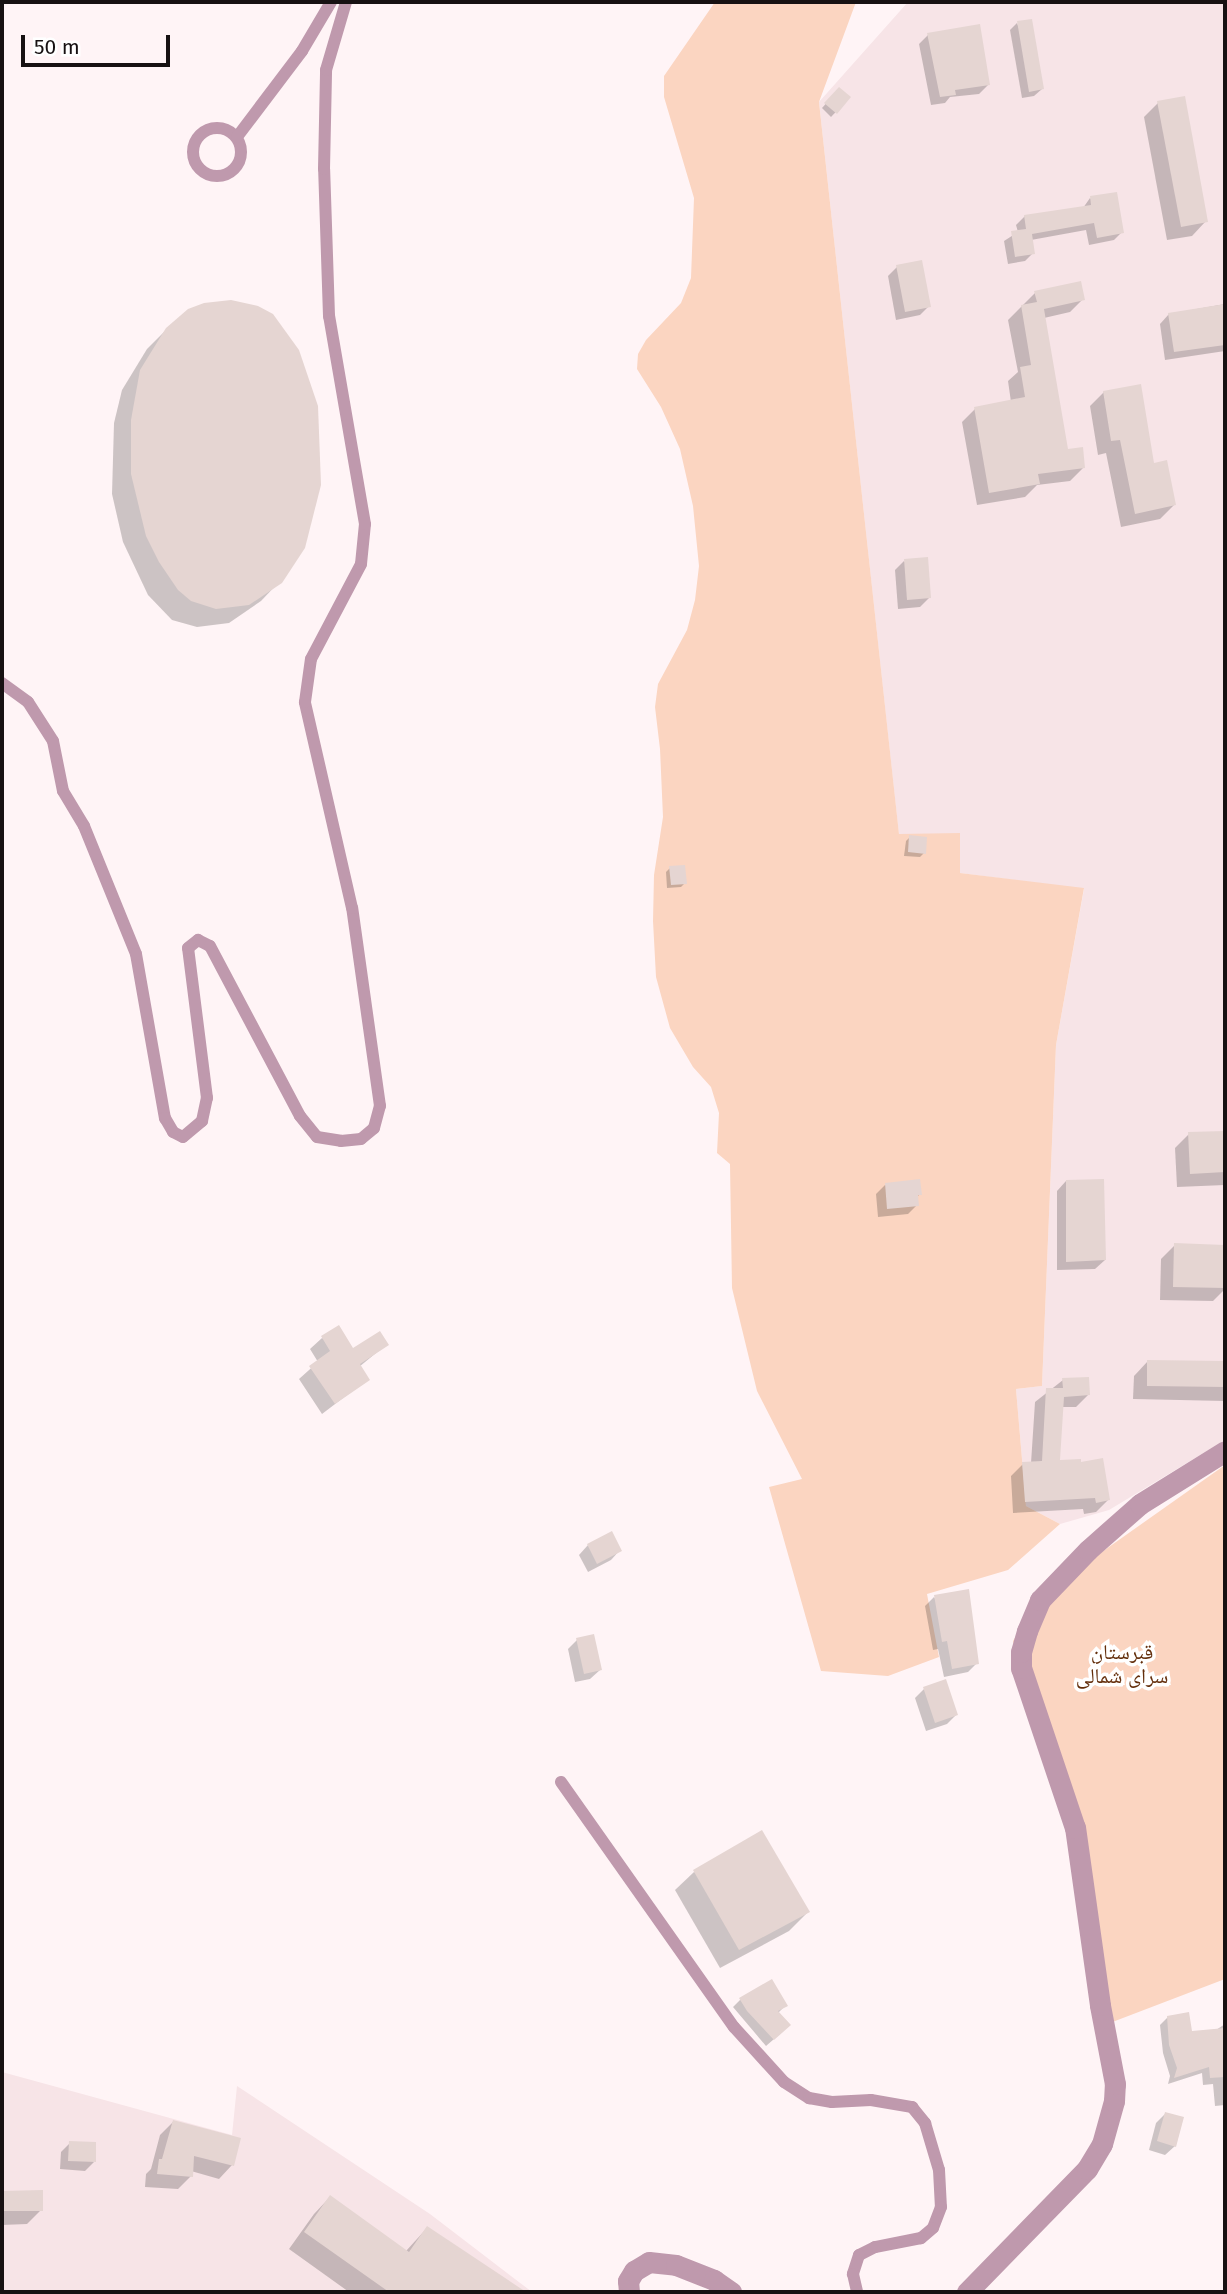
<!DOCTYPE html>
<html>
<head>
<meta charset="utf-8">
<style>
  body { margin:0 }
  #map { position:relative; width:1227px; height:2294px; overflow:hidden; background:#fff4f6; font-family:"Fira Sans","Noto Naskh Arabic",sans-serif }
  div>[style] { position:absolute }
  .built>* { inset:0; background:#f7e4e7 }
  .green>* { inset:0; background:#fbd5c1 }
  .shadow>* { inset:0; background:#0003 }
  .building>* { inset:0; background:#e5d5d2 }
  .lane>* { height:12px; margin:-6px; padding:0 6px; transform-origin:6px; border-radius:6px; background:#bf99ad }
  .lane>.ring { margin:-6px; padding:0; box-sizing:content-box; background:none; border:12px solid #bf99ad; border-radius:50% }
  .street>* { height:21px; margin:-10.5px; padding:0 10.5px; transform-origin:10.5px; border-radius:10.5px; background:#bf99ad }
  span { translate:-50% -50%; white-space:nowrap; text-align:center; line-height:1.15; -webkit-text-stroke:7px #fff; paint-order:stroke }
  .park-label { font-size:21px; color:#632e0b }
  .frame { position:absolute; inset:0; border:4px solid #171112; pointer-events:none }
  .scale { position:absolute; left:21px; top:35px; width:149px; height:32px; box-sizing:border-box; border:4px solid #171112; border-top:0; padding-left:9px; font-size:21px; line-height:24px; white-space:nowrap; color:#171112; -webkit-text-stroke:5px #fff; paint-order:stroke }
</style>
</head>
<body>
<div id="map">
  <div class="built">
    <div style="clip-path:polygon(908px 2px,1225px 2px,1225px 1440px,1109px 1510px,1060px 1524px,1026px 1506px,1016px 1389px,1042px 1386px,1056px 1045px,1084px 889px,960px 873px,899px 835px,819px 102px)"></div>
    <div style="clip-path:polygon(2px 2072px,232px 2135px,237px 2086px,430px 2214px,532px 2292px,2px 2292px)"></div>
  </div>
  <div class="green">
    <div style="clip-path:polygon(715px 2px,856px 2px,819px 102px,899px 834px,960px 833px,960px 873px,1084px 888px,1056px 1045px,1042px 1386px,1016px 1389px,1026px 1506px,1060px 1524px,1008px 1570px,927px 1594px,939px 1657px,888px 1676px,821px 1671px,769px 1487px,802px 1479px,757px 1391px,732px 1288px,730px 1164px,717px 1153px,719px 1113px,711px 1087px,693px 1067px,670px 1028px,656px 977px,653px 921px,654px 875px,663px 817px,660px 749px,655px 707px,658px 684px,687px 630px,695px 600px,699px 566px,693px 506px,680px 449px,661px 407px,637px 369px,638px 354px,646px 340px,681px 303px,691px 278px,694px 198px,664px 97px,664px 76px)"></div>
    <div style="clip-path:polygon(1225px 1465px,1225px 1979px,1102px 2026px,1064px 1803px,1020px 1673px,1013px 1641px,1041px 1595px)"></div>
  </div>
  <div class="shadow">
    <div style="clip-path:polygon(1017px 23px,1042px 89px,1034px 96px,1022px 98px,1010px 30px)"></div>
    <div style="clip-path:polygon(928px 35px,988px 85px,979px 94px,950px 97px,945px 103px,931px 105px,919px 44px)"></div>
    <div style="clip-path:polygon(839px 89px,849px 98px,831px 117px,822px 108px)"></div>
    <div style="clip-path:polygon(1158px 103px,1206px 221px,1192px 236px,1167px 240px,1144px 117px)"></div>
    <div style="clip-path:polygon(1090px 198px,1122px 232px,1114px 240px,1089px 245px,1086px 230px,1031px 240px,1033px 253px,1025px 261px,1008px 264px,1004px 241px,1018px 232px,1016px 225px,1025px 216px,1083px 208px)"></div>
    <div style="clip-path:polygon(897px 267px,929px 306px,920px 315px,896px 320px,888px 276px)"></div>
    <div style="clip-path:polygon(1035px 293px,1083px 299px,1070px 312px,1044px 318px,1067px 451px,1083px 468px,1070px 481px,1037px 485px,1025px 497px,977px 505px,962px 422px,975px 409px,1011px 402px,1008px 381px,1018px 372px,1008px 320px)"></div>
    <div style="clip-path:polygon(1225px 304px,1225px 351px,1165px 360px,1160px 324px,1169px 314px)"></div>
    <div style="clip-path:polygon(167px 329px,280px 581px,261px 601px,229px 623px,197px 627px,172px 620px,148px 595px,123px 542px,112px 494px,114px 423px,122px 390px,147px 349px)"></div>
    <div style="clip-path:polygon(1104px 392px,1152px 465px,1174px 505px,1160px 519px,1121px 527px,1106px 453px,1098px 455px,1090px 406px)"></div>
    <div style="clip-path:polygon(904px 561px,929px 598px,920px 607px,898px 609px,895px 570px)"></div>
    <div style="clip-path:polygon(910px 837px,924px 853px,920px 857px,904px 856px,906px 841px)"></div>
    <div style="clip-path:polygon(670px 868px,685px 883px,681px 887px,667px 888px,666px 872px)"></div>
    <div style="clip-path:polygon(1225px 1132px,1225px 1185px,1177px 1187px,1175px 1148px,1189px 1134px)"></div>
    <div style="clip-path:polygon(1066px 1181px,1105px 1260px,1095px 1269px,1057px 1270px,1057px 1191px)"></div>
    <div style="clip-path:polygon(885px 1185px,920px 1194px,916px 1198px,917px 1205px,908px 1214px,878px 1217px,876px 1194px)"></div>
    <div style="clip-path:polygon(1175px 1245px,1225px 1246px,1225px 1289px,1213px 1301px,1160px 1300px,1161px 1259px)"></div>
    <div style="clip-path:polygon(322px 1338px,352px 1351px,387px 1344px,359px 1367px,368px 1379px,322px 1414px,299px 1379px,318px 1362px,310px 1349px)"></div>
    <div style="clip-path:polygon(1148px 1361px,1225px 1363px,1225px 1401px,1133px 1399px,1134px 1376px)"></div>
    <div style="clip-path:polygon(1063px 1380px,1088px 1395px,1076px 1407px,1061px 1407px,1058px 1462px,1108px 1500px,1096px 1512px,1084px 1514px,1083px 1509px,1013px 1513px,1011px 1476px,1023px 1464px,1031px 1463px,1035px 1402px)"></div>
    <div style="clip-path:polygon(588px 1545px,620px 1550px,611px 1560px,588px 1572px,579px 1555px)"></div>
    <div style="clip-path:polygon(934px 1597px,977px 1663px,968px 1672px,944px 1677px,938px 1649px,933px 1650px,925px 1606px)"></div>
    <div style="clip-path:polygon(577px 1640px,600px 1670px,590px 1679px,575px 1682px,568px 1649px)"></div>
    <div style="clip-path:polygon(924px 1689px,956px 1715px,947px 1724px,926px 1731px,915px 1698px)"></div>
    <div style="clip-path:polygon(694px 1872px,808px 1912px,789px 1931px,720px 1968px,675px 1890px)"></div>
    <div style="clip-path:polygon(740px 2000px,786px 2005px,778px 2013px,781px 2033px,766px 2046px,733px 2007px)"></div>
    <div style="clip-path:polygon(1168px 2017px,1191px 2033px,1216px 2030px,1225px 2024px,1225px 2105px,1215px 2106px,1213px 2084px,1203px 2085px,1202px 2073px,1168px 2084px,1170px 2076px,1163px 2053px,1160px 2025px)"></div>
    <div style="clip-path:polygon(1165px 2114px,1175px 2146px,1165px 2155px,1149px 2150px,1156px 2123px)"></div>
    <div style="clip-path:polygon(173px 2122px,232px 2165px,219px 2179px,191px 2171px,191px 2176px,178px 2189px,145px 2187px,146px 2174px,151px 2169px,160px 2135px)"></div>
    <div style="clip-path:polygon(70px 2143px,94px 2162px,85px 2171px,60px 2169px,61px 2152px)"></div>
    <div style="clip-path:polygon(2px 2192px,41px 2192px,41px 2210px,27px 2224px,2px 2225px)"></div>
    <div style="clip-path:polygon(330px 2197px,406px 2251px,427px 2228px,523px 2292px,349px 2292px,289px 2249px,314px 2214px)"></div>
  </div>
  <div class="building">
    <div style="clip-path:polygon(1032px 19px,1044px 89px,1029px 92px,1017px 21px)"></div>
    <div style="clip-path:polygon(980px 24px,990px 85px,955px 90px,956px 95px,940px 97px,927px 33px)"></div>
    <div style="clip-path:polygon(839px 87px,851px 97px,837px 114px,824px 103px)"></div>
    <div style="clip-path:polygon(1185px 96px,1208px 222px,1181px 227px,1157px 101px)"></div>
    <div style="clip-path:polygon(1117px 192px,1124px 233px,1097px 238px,1094px 223px,1032px 234px,1035px 254px,1015px 257px,1011px 231px,1026px 229px,1024px 215px,1091px 205px,1090px 196px)"></div>
    <div style="clip-path:polygon(922px 260px,931px 307px,905px 312px,896px 265px)"></div>
    <div style="clip-path:polygon(1081px 281px,1085px 300px,1044px 309px,1068px 449px,1083px 447px,1085px 468px,1038px 474px,1040px 484px,989px 493px,974px 407px,1025px 397px,1020px 367px,1031px 365px,1021px 305px,1037px 302px,1034px 291px)"></div>
    <div style="clip-path:polygon(231px 300px,258px 306px,273px 314px,299px 350px,318px 406px,321px 485px,305px 548px,282px 583px,249px 605px,216px 609px,191px 601px,178px 590px,159px 562px,146px 536px,131px 474px,131px 420px,140px 370px,166px 328px,188px 309px,204px 303px)"></div>
    <div style="clip-path:polygon(1225px 304px,1225px 345px,1174px 352px,1168px 313px)"></div>
    <div style="clip-path:polygon(1141px 384px,1154px 463px,1167px 460px,1176px 505px,1135px 514px,1120px 440px,1111px 441px,1103px 391px)"></div>
    <div style="clip-path:polygon(928px 557px,931px 598px,907px 600px,904px 559px)"></div>
    <div style="clip-path:polygon(909px 835px,927px 837px,926px 854px,908px 852px)"></div>
    <div style="clip-path:polygon(685px 865px,687px 884px,671px 885px,669px 866px)"></div>
    <div style="clip-path:polygon(1225px 1131px,1225px 1172px,1190px 1174px,1188px 1132px)"></div>
    <div style="clip-path:polygon(920px 1179px,922px 1195px,918px 1195px,919px 1206px,887px 1209px,885px 1183px)"></div>
    <div style="clip-path:polygon(1104px 1179px,1106px 1260px,1066px 1262px,1066px 1180px)"></div>
    <div style="clip-path:polygon(1174px 1243px,1225px 1245px,1225px 1288px,1173px 1287px)"></div>
    <div style="clip-path:polygon(339px 1325px,353px 1348px,380px 1331px,389px 1345px,360px 1364px,370px 1380px,335px 1404px,309px 1366px,330px 1351px,321px 1336px)"></div>
    <div style="clip-path:polygon(1147px 1360px,1225px 1361px,1225px 1387px,1147px 1386px)"></div>
    <div style="clip-path:polygon(1089px 1377px,1090px 1395px,1064px 1397px,1060px 1460px,1081px 1459px,1081px 1462px,1103px 1458px,1110px 1500px,1096px 1503px,1095px 1498px,1025px 1502px,1022px 1462px,1042px 1461px,1046px 1388px,1063px 1388px,1062px 1378px)"></div>
    <div style="clip-path:polygon(612px 1531px,622px 1551px,597px 1564px,587px 1544px)"></div>
    <div style="clip-path:polygon(969px 1589px,979px 1664px,952px 1669px,947px 1641px,942px 1642px,934px 1595px)"></div>
    <div style="clip-path:polygon(594px 1634px,602px 1670px,584px 1674px,576px 1638px)"></div>
    <div style="clip-path:polygon(946px 1679px,958px 1715px,935px 1723px,923px 1687px)"></div>
    <div style="clip-path:polygon(762px 1830px,810px 1912px,739px 1950px,693px 1870px)"></div>
    <div style="clip-path:polygon(772px 1979px,788px 2006px,778px 2011px,791px 2025px,774px 2040px,747px 2011px,739px 1998px)"></div>
    <div style="clip-path:polygon(1189px 2012px,1192px 2031px,1225px 2028px,1225px 2077px,1210px 2078px,1209px 2067px,1174px 2078px,1177px 2068px,1169px 2045px,1167px 2016px)"></div>
    <div style="clip-path:polygon(1165px 2112px,1184px 2117px,1176px 2147px,1157px 2141px)"></div>
    <div style="clip-path:polygon(173px 2120px,241px 2138px,234px 2166px,194px 2156px,193px 2177px,157px 2174px,159px 2159px,162px 2159px)"></div>
    <div style="clip-path:polygon(69px 2141px,96px 2142px,96px 2162px,68px 2161px)"></div>
    <div style="clip-path:polygon(43px 2190px,43px 2211px,2px 2211px,2px 2191px)"></div>
    <div style="clip-path:polygon(330px 2195px,409px 2252px,427px 2226px,526px 2292px,389px 2292px,304px 2232px)"></div>
  </div>
  <div class="lane">
    <div class="ring" style="left:193px;top:128px;width:36px;height:36px"></div>
    <div style="left:237px;top:137px;width:108px;rotate:-52.9deg"></div>
    <div style="left:302px;top:51px;width:57px;rotate:-59.4deg"></div>
    <div style="left:2px;top:683px;width:32px;rotate:36deg"></div>
    <div style="left:28px;top:702px;width:46px;rotate:57.3deg"></div>
    <div style="left:53px;top:741px;width:51px;rotate:78.7deg"></div>
    <div style="left:63px;top:791px;width:41px;rotate:59deg"></div>
    <div style="left:84px;top:826px;width:138px;rotate:67.9deg"></div>
    <div style="left:136px;top:954px;width:167px;rotate:80deg"></div>
    <div style="left:165px;top:1118px;width:16px;rotate:60deg"></div>
    <div style="left:173px;top:1132px;width:11px;rotate:27deg"></div>
    <div style="left:183px;top:1137px;width:25px;rotate:-40deg"></div>
    <div style="left:202px;top:1121px;width:24px;rotate:-78deg"></div>
    <div style="left:207px;top:1098px;width:151px;rotate:-97.2deg"></div>
    <div style="left:188px;top:948px;width:13px;rotate:-39deg"></div>
    <div style="left:198px;top:940px;width:13px;rotate:27deg"></div>
    <div style="left:210px;top:946px;width:192px;rotate:62.1deg"></div>
    <div style="left:300px;top:1116px;width:27px;rotate:51deg"></div>
    <div style="left:317px;top:1137px;width:24px;rotate:9deg"></div>
    <div style="left:341px;top:1141px;width:20px;rotate:-6deg"></div>
    <div style="left:361px;top:1139px;width:17px;rotate:-40deg"></div>
    <div style="left:374px;top:1128px;width:23px;rotate:-75deg"></div>
    <div style="left:380px;top:1106px;width:200px;rotate:-98deg"></div>
    <div style="left:352px;top:908px;width:211px;rotate:-102.9deg"></div>
    <div style="left:305px;top:702px;width:43px;rotate:-82.1deg"></div>
    <div style="left:311px;top:659px;width:107px;rotate:-62.2deg"></div>
    <div style="left:361px;top:564px;width:40px;rotate:-84.3deg"></div>
    <div style="left:365px;top:524px;width:211px;rotate:-99.8deg"></div>
    <div style="left:329px;top:316px;width:147px;rotate:-91.9deg"></div>
    <div style="left:324px;top:169px;width:99px;rotate:-88.8deg"></div>
    <div style="left:326px;top:70px;width:71px;rotate:-73.6deg"></div>
    <div style="left:561px;top:1782px;width:300px;rotate:54.8deg"></div>
    <div style="left:734px;top:2027px;width:74px;rotate:47.7deg"></div>
    <div style="left:784px;top:2082px;width:30px;rotate:33deg"></div>
    <div style="left:809px;top:2098px;width:23px;rotate:10deg"></div>
    <div style="left:832px;top:2102px;width:39px;rotate:-3deg"></div>
    <div style="left:871px;top:2100px;width:42px;rotate:9.7deg"></div>
    <div style="left:912px;top:2107px;width:21px;rotate:51deg"></div>
    <div style="left:925px;top:2123px;width:49px;rotate:73.4deg"></div>
    <div style="left:939px;top:2170px;width:37px;rotate:87deg"></div>
    <div style="left:941px;top:2207px;width:22px;rotate:111deg"></div>
    <div style="left:933px;top:2228px;width:16px;rotate:140deg"></div>
    <div style="left:921px;top:2238px;width:47px;rotate:168.9deg"></div>
    <div style="left:875px;top:2247px;width:18px;rotate:153deg"></div>
    <div style="left:859px;top:2255px;width:20px;rotate:108deg"></div>
    <div style="left:853px;top:2274px;width:18px;rotate:77deg"></div>
  </div>
  <div class="street">
    <div style="left:629px;top:2292px;width:11px;rotate:-95deg"></div>
    <div style="left:628px;top:2281px;width:12px;rotate:-59deg"></div>
    <div style="left:634px;top:2271px;width:17px;rotate:-31deg"></div>
    <div style="left:649px;top:2262px;width:27px;rotate:6deg"></div>
    <div style="left:676px;top:2265px;width:41px;rotate:21.5deg"></div>
    <div style="left:714px;top:2280px;width:21px;rotate:35deg"></div>
    <div style="left:967px;top:2292px;width:172px;rotate:-45.7deg"></div>
    <div style="left:1087px;top:2169px;width:29px;rotate:-59deg"></div>
    <div style="left:1102px;top:2144px;width:45px;rotate:-74.4deg"></div>
    <div style="left:1114px;top:2101px;width:17px;rotate:-87deg"></div>
    <div style="left:1115px;top:2084px;width:80px;rotate:-100.8deg"></div>
    <div style="left:1100px;top:2005px;width:179px;rotate:-98deg"></div>
    <div style="left:1075px;top:1828px;width:169px;rotate:-108.6deg"></div>
    <div style="left:1021px;top:1668px;width:16px;rotate:-90deg"></div>
    <div style="left:1021px;top:1652px;width:22px;rotate:-74deg"></div>
    <div style="left:1027px;top:1631px;width:34px;rotate:-67deg"></div>
    <div style="left:1040px;top:1600px;width:69px;rotate:-46.2deg"></div>
    <div style="left:1088px;top:1550px;width:69px;rotate:-41.5deg"></div>
    <div style="left:1140px;top:1504px;width:100px;rotate:-31.9deg"></div>
  </div>
  <div class="park-label">
    <span style="left:1122px;top:1664px">قبرستان<br>سرای شمالی</span>
  </div>
  <div class="frame"></div>
  <div class="scale">50 m</div>
</div>
</body>
</html>
